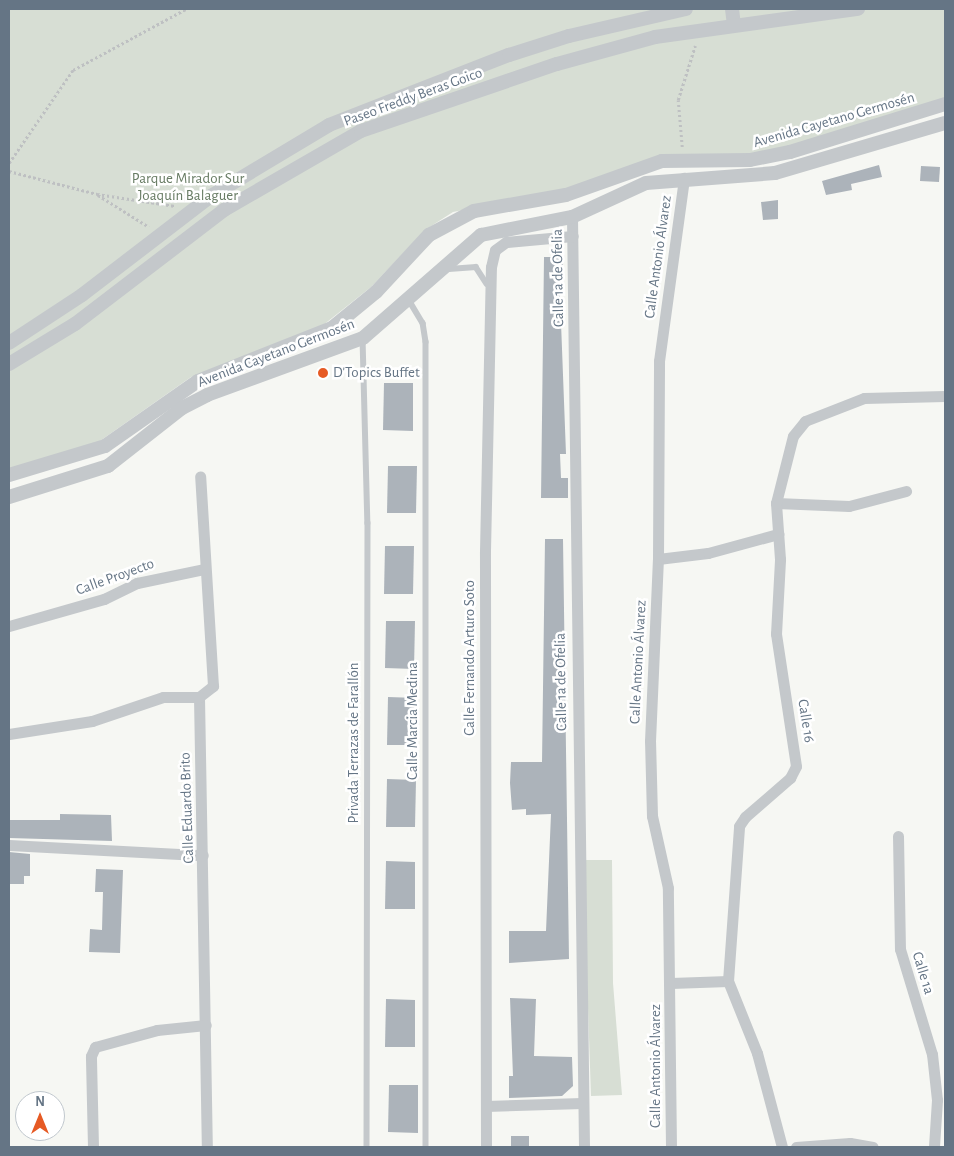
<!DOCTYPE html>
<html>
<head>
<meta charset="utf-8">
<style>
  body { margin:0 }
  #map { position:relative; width:954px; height:1156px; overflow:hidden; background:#f6f7f3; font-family:"Alegreya Sans",sans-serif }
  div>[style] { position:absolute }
  .green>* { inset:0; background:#d7ded4 }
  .building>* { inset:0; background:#acb3ba }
  .path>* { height:2.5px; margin-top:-1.25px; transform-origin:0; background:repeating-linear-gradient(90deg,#bec0c2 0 2.5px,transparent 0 5px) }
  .service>* { height:5.5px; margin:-2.75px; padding:0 2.75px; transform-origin:2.75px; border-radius:2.75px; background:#c4c8cb }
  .minor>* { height:11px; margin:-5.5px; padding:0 5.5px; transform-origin:5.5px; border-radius:5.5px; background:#c4c8cb }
  .tertiary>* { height:14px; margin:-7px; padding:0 7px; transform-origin:7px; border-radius:7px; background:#c4c8cb }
  .dots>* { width:14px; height:14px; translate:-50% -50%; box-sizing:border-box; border:2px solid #fff; border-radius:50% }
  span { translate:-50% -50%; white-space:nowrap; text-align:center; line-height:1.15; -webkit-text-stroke:5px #fff; paint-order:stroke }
  .street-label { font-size:15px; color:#657585 }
  .park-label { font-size:15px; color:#687c64 }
  .poi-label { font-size:15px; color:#657585 }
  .left { translate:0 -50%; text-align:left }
  .frame { position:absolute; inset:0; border:10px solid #657585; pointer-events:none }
  .north { position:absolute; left:15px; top:1091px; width:50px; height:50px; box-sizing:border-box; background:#fff; border:1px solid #c1c8ce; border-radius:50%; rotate:0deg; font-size:14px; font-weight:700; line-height:20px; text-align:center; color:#657585 }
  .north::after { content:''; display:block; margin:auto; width:18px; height:22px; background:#e65a24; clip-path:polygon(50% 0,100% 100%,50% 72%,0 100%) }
</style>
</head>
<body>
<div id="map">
  <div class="green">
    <div style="clip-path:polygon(9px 9px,945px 9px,945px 99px,768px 156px,662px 154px,582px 186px,453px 212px,425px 230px,371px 287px,322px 326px,191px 377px,97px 443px,9px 469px)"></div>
    <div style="clip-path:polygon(583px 860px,612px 860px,613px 983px,622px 1095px,591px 1096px)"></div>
  </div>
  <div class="building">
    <div style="clip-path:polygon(879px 165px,882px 177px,851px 184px,852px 190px,826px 195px,822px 181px)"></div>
    <div style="clip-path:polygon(921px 166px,940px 167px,939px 182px,920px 181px)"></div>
    <div style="clip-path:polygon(778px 200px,778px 219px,763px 220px,761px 202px)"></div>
    <div style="clip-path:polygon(544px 257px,562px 257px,563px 265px,560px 296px,566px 454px,560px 454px,561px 478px,568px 478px,568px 498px,541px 498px)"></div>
    <div style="clip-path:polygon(384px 383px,413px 383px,413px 431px,383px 430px)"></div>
    <div style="clip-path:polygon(388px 466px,417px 466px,416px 513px,387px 513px)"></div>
    <div style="clip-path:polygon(545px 539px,563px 539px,569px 959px,509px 963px,509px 931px,546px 931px,551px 814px,526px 815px,526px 809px,512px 810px,510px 783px,511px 762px,542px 762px)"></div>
    <div style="clip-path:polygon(385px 546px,414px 546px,413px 594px,384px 594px)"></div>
    <div style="clip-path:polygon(386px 621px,415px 621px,414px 669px,385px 668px)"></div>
    <div style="clip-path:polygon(388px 697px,417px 698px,416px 745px,387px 745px)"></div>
    <div style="clip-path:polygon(387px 779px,416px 780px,415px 827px,386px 827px)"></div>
    <div style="clip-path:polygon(60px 814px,111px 815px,112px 841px,9px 838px,9px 820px,60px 820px)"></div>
    <div style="clip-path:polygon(9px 852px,30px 854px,30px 876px,24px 876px,24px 884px,9px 884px)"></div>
    <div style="clip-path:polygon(386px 861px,415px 862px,415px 909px,385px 909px)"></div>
    <div style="clip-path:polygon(96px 869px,123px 870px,120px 953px,89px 952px,90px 929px,102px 930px,103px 892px,95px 892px)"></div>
    <div style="clip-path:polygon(510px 998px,536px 999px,534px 1056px,572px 1057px,573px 1086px,562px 1096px,509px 1098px,509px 1076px,513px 1076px)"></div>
    <div style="clip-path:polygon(386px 999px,415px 1000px,415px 1047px,385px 1047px)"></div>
    <div style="clip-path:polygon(389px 1085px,418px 1085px,418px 1133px,388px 1132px)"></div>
    <div style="clip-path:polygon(511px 1136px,529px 1136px,529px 1147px,511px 1147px)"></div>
  </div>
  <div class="path">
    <div style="left:682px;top:147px;width:47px;rotate:-94.9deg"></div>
    <div style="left:678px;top:100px;width:57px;rotate:-72.5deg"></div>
    <div style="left:9px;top:163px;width:113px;rotate:-55.5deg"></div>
    <div style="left:73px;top:70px;width:128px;rotate:-28.4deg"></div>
    <div style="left:9px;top:171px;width:91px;rotate:14.6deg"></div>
    <div style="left:97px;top:194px;width:79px;rotate:8.7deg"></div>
    <div style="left:98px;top:195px;width:60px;rotate:32.1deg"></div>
  </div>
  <div class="service">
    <div style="left:449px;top:269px;width:27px;rotate:-4deg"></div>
    <div style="left:476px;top:267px;width:20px;rotate:57deg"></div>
    <div style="left:409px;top:300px;width:27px;rotate:59deg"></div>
    <div style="left:423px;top:323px;width:19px;rotate:81deg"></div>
    <div style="left:426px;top:342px;width:805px;rotate:90deg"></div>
    <div style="left:363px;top:338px;width:185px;rotate:88.5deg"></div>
    <div style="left:368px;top:523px;width:624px;rotate:90.09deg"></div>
  </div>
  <div class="minor">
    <div style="left:572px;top:217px;width:930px;rotate:89.26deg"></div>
    <div style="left:776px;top:503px;width:73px;rotate:2.4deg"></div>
    <div style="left:849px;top:506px;width:59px;rotate:-14.7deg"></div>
    <div style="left:658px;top:559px;width:50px;rotate:-6.8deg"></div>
    <div style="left:708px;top:553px;width:73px;rotate:-15.2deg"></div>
    <div style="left:9px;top:626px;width:99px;rotate:-15.9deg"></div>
    <div style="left:104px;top:599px;width:37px;rotate:-26deg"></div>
    <div style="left:137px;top:583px;width:68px;rotate:-11.8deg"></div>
    <div style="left:199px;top:697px;width:450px;rotate:89deg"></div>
    <div style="left:199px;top:697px;width:18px;rotate:-38deg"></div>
    <div style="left:213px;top:686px;width:210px;rotate:-93.5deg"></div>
    <div style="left:9px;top:734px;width:84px;rotate:-8.9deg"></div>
    <div style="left:92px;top:721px;width:75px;rotate:-18.7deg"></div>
    <div style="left:163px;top:697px;width:36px"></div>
    <div style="left:898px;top:836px;width:113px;rotate:89deg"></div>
    <div style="left:900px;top:949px;width:110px;rotate:73.1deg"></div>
    <div style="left:932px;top:1054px;width:46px;rotate:83.8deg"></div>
    <div style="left:937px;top:1100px;width:47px;rotate:93.7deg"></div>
    <div style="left:9px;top:845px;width:194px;rotate:3deg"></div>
    <div style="left:671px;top:983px;width:57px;rotate:-2deg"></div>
    <div style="left:486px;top:1106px;width:96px;rotate:-1.8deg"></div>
    <div style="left:93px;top:1147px;width:91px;rotate:-91.3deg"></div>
    <div style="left:91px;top:1056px;width:10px;rotate:-66deg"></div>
    <div style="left:95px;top:1047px;width:64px;rotate:-15.3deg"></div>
    <div style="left:157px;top:1030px;width:49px;rotate:-5.8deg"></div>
    <div style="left:486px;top:1147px;width:596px;rotate:-90.1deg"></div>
    <div style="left:485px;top:551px;width:284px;rotate:-88.8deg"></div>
    <div style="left:491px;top:267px;width:17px;rotate:-77deg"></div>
    <div style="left:495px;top:250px;width:14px;rotate:-36deg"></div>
    <div style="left:506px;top:242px;width:67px;rotate:-5.1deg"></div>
    <div style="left:671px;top:1147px;width:259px;rotate:-90.7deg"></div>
    <div style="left:668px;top:888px;width:74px;rotate:-102.5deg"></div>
    <div style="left:652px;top:816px;width:75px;rotate:-91.5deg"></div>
    <div style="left:650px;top:741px;width:182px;rotate:-87.5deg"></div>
    <div style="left:658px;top:559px;width:198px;rotate:-89.7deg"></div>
    <div style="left:659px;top:361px;width:185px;rotate:-82.2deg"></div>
    <div style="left:782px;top:1147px;width:97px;rotate:-104.9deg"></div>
    <div style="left:757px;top:1053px;width:78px;rotate:-111.9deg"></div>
    <div style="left:728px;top:981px;width:155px;rotate:-85.9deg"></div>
    <div style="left:739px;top:826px;width:11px;rotate:-56deg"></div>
    <div style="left:745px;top:817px;width:60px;rotate:-40.9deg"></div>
    <div style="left:790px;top:778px;width:13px;rotate:-63deg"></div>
    <div style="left:796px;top:766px;width:134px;rotate:-98.6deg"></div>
    <div style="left:776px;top:634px;width:75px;rotate:-86.9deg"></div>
    <div style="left:780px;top:559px;width:56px;rotate:-94.1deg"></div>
    <div style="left:776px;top:503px;width:69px;rotate:-75.8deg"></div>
    <div style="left:793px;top:436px;width:19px;rotate:-51deg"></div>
    <div style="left:805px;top:421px;width:63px;rotate:-21.3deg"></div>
    <div style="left:864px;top:398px;width:81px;rotate:-1.4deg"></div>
    <div style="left:796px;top:1147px;width:54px;rotate:-4.2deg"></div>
    <div style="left:850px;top:1143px;width:23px;rotate:10deg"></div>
  </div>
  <div class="tertiary">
    <div style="left:732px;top:9px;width:16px;rotate:83deg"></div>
    <div style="left:9px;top:343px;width:87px;rotate:-33.3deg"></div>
    <div style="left:82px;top:295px;width:163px;rotate:-37.5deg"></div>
    <div style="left:211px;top:196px;width:138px;rotate:-31deg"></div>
    <div style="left:329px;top:125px;width:193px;rotate:-21.3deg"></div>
    <div style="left:509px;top:55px;width:63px;rotate:-17.6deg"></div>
    <div style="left:569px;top:36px;width:120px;rotate:-13deg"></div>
    <div style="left:9px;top:364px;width:77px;rotate:-31.2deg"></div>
    <div style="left:75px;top:324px;width:188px;rotate:-37.4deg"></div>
    <div style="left:224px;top:210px;width:158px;rotate:-30deg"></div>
    <div style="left:361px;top:131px;width:207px;rotate:-18.9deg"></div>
    <div style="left:557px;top:64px;width:102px;rotate:-15.4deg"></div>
    <div style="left:655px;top:37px;width:205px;rotate:-7.9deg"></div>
    <div style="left:9px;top:475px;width:100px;rotate:-16.8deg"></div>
    <div style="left:105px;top:446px;width:113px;rotate:-35deg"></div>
    <div style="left:198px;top:381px;width:144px;rotate:-21.6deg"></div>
    <div style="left:332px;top:328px;width:57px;rotate:-39.3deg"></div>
    <div style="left:376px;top:292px;width:78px;rotate:-47.1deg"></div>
    <div style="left:429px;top:235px;width:51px;rotate:-28.1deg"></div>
    <div style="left:474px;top:211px;width:93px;rotate:-9.9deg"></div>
    <div style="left:566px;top:195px;width:102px;rotate:-19.5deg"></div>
    <div style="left:662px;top:161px;width:88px;rotate:-0.7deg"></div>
    <div style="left:750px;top:160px;width:41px;rotate:-11.3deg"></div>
    <div style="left:790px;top:152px;width:162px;rotate:-17.2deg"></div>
    <div style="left:9px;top:497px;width:104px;rotate:-17.4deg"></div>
    <div style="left:108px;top:466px;width:94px;rotate:-38.1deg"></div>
    <div style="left:182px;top:408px;width:28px;rotate:-27deg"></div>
    <div style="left:207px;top:395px;width:166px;rotate:-20.1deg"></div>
    <div style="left:363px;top:338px;width:157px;rotate:-41.1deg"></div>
    <div style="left:481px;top:235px;width:93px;rotate:-11.2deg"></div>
    <div style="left:572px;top:217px;width:81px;rotate:-24.7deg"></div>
    <div style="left:646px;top:183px;width:129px;rotate:-4.4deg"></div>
    <div style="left:775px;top:173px;width:177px;rotate:-16.4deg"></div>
  </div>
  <div class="dots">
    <div style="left:323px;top:373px;background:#e65a24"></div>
  </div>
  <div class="street-label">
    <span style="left:413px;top:97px;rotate:-20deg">Paseo Freddy Beras Goico</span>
    <span style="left:834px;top:120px;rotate:-16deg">Avenida Cayetano Germosén</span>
    <span style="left:658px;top:257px;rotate:-82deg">Calle Antonio Álvarez</span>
    <span style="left:558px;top:278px;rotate:-91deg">Calle 1a de Ofelia</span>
    <span style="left:276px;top:353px;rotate:-21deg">Avenida Cayetano Germosén</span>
    <span style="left:115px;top:577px;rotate:-20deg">Calle Proyecto</span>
    <span style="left:470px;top:658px;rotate:-90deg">Calle Fernando Arturo Soto</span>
    <span style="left:638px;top:662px;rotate:-87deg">Calle Antonio Álvarez</span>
    <span style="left:561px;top:682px;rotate:-91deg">Calle 1a de Ofelia</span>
    <span style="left:413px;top:721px;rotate:-90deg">Calle Marcia Medina</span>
    <span style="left:806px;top:721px;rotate:81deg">Calle 16</span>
    <span style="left:354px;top:743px;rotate:-90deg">Privada Terrazas de Farallón</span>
    <span style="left:187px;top:808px;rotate:-92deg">Calle Eduardo Brito</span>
    <span style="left:923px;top:973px;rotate:73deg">Calle 1a</span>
    <span style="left:656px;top:1066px;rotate:-90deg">Calle Antonio Álvarez</span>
  </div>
  <div class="park-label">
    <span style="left:188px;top:187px">Parque Mirador Sur<br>Joaquín Balaguer</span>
  </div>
  <div class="poi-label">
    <span class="left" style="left:333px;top:373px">D'Topics Buffet</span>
  </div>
  <div class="frame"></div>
  <div class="north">N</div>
</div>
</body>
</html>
